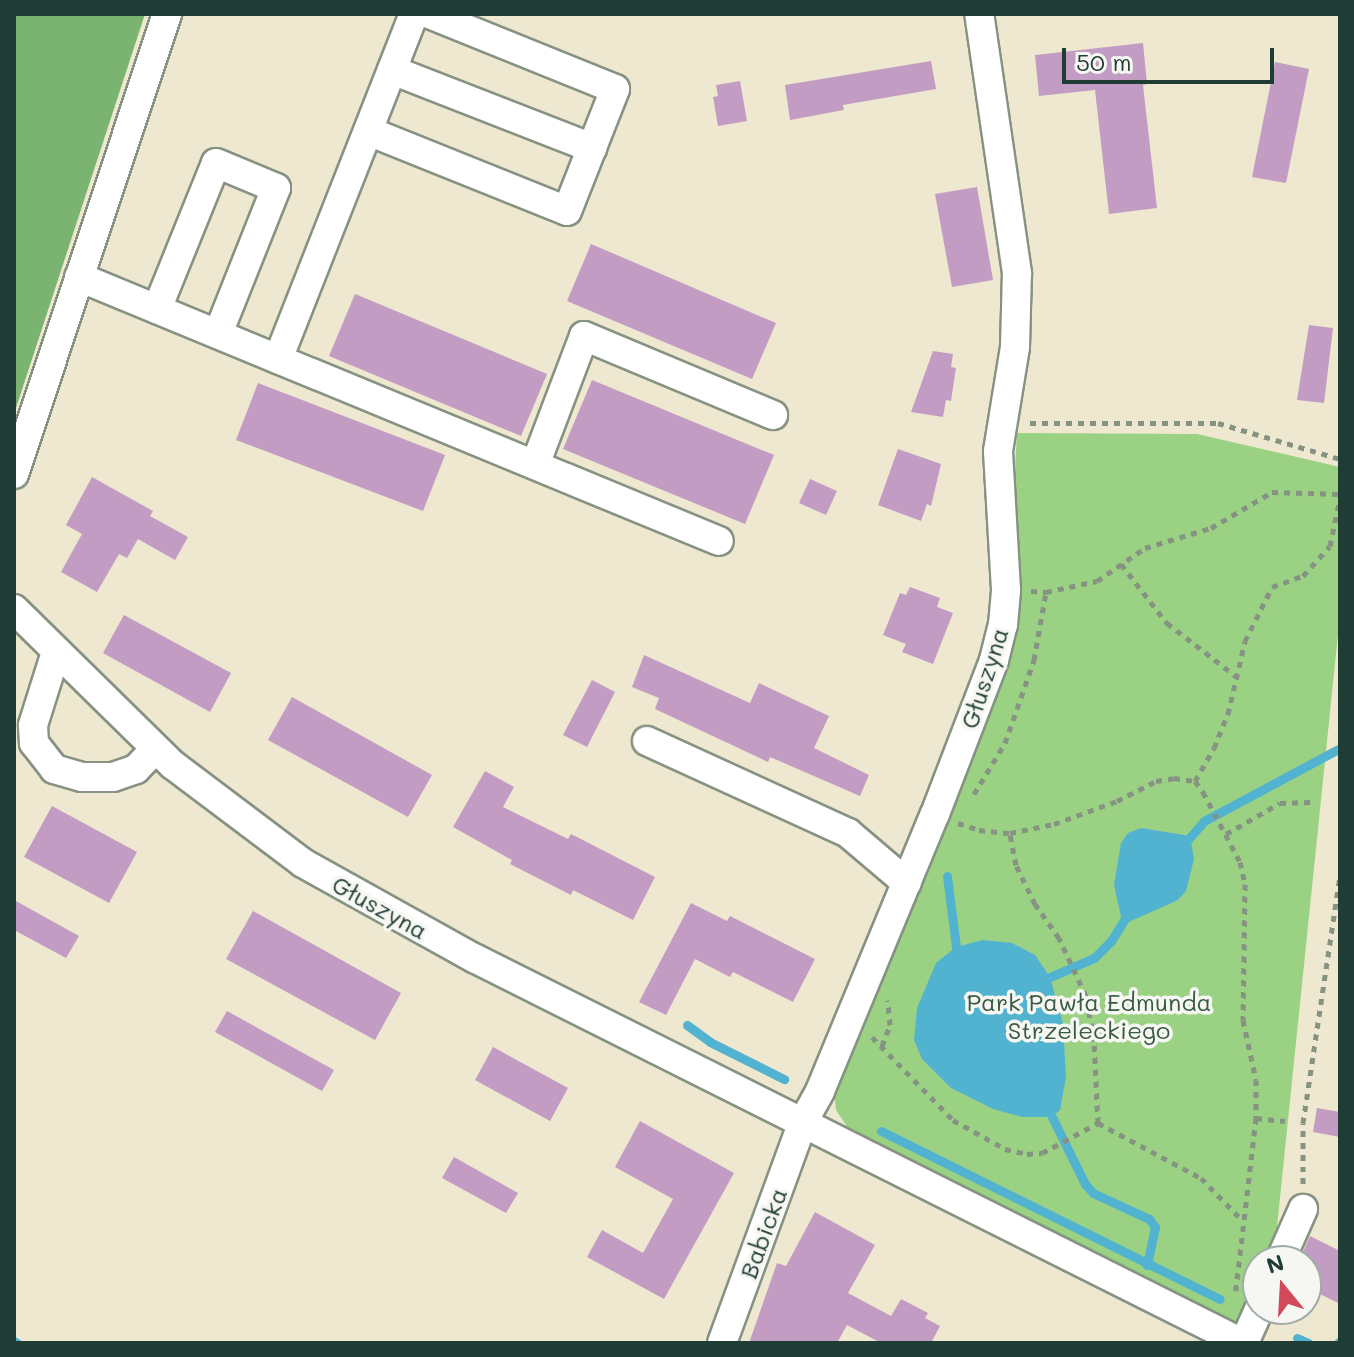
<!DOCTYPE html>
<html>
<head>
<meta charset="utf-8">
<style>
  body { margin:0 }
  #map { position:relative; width:1354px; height:1357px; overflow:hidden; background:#ede8cf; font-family:Mali,sans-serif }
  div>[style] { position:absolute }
  .green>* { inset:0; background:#9ad183 }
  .forest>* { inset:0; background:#7bb371 }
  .water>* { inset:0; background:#52b3d1 }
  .stream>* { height:9px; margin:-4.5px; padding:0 4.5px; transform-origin:4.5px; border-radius:4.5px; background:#52b3d1 }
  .building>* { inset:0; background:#c39cc3 }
  .path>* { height:5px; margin-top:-2.5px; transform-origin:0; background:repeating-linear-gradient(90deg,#869282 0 6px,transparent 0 12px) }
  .roads { filter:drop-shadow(2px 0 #869282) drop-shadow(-2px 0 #869282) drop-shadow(0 2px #869282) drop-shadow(0 -2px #869282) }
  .minor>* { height:28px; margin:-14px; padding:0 14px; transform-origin:14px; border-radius:14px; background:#fff }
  span { translate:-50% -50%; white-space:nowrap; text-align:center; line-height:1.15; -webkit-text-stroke:7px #f6f6f2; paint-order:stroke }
  .street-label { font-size:24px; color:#1f3d34 }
  .park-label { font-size:24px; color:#385b44 }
  .frame { position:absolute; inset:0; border:16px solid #1f3d34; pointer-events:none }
  .north { position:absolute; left:1242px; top:1245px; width:80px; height:80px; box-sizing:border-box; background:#f6f6f2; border:2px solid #a0aca6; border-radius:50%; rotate:342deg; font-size:22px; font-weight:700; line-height:32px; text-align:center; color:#1f3d34 }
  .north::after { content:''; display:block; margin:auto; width:28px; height:36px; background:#d1495b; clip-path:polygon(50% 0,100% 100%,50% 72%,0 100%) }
  .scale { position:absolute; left:1062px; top:48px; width:212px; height:36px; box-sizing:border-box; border:4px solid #1f3d34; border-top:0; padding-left:10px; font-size:24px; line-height:28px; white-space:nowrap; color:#1f3d34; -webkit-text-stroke:6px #f6f6f2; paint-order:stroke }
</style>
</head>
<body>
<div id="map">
  <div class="green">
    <div style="clip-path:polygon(1017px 433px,1197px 434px,1340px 467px,1340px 615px,1274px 1256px,1272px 1261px,1258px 1261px,1258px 1301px,1245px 1328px,848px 1128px,836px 1110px,834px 1089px,941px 823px,1012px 527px)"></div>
  </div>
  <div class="forest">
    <div style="clip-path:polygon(14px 14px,145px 14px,14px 414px)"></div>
  </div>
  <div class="water">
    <div style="clip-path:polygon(1141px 828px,1190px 836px,1194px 859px,1186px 891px,1178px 900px,1131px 921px,1122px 921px,1114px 885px,1121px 843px,1128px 833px)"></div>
    <div style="clip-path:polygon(983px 940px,1012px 943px,1035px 955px,1050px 977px,1063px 1024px,1066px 1077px,1060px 1110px,1052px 1117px,1022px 1117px,993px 1109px,951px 1088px,922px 1059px,914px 1040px,917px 1008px,936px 963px,956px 947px)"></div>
  </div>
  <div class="stream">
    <div style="left:1185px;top:843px;width:29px;rotate:-49deg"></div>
    <div style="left:1204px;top:821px;width:152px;rotate:-28.2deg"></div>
    <div style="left:947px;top:876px;width:72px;rotate:82.8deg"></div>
    <div style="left:1050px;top:977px;width:48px;rotate:-23.4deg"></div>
    <div style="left:1094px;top:958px;width:24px;rotate:-45deg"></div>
    <div style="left:1111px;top:941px;width:32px;rotate:-58deg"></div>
    <div style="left:687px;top:1025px;width:29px;rotate:36deg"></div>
    <div style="left:710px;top:1042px;width:83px;rotate:26.6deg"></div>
    <div style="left:1052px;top:1117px;width:75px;rotate:63.8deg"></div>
    <div style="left:1085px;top:1184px;width:12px;rotate:48deg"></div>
    <div style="left:1093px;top:1193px;width:62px;rotate:24.9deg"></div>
    <div style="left:1149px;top:1219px;width:10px;rotate:53deg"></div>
    <div style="left:1155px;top:1227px;width:39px;rotate:102deg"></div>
    <div style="left:881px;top:1131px;width:378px;rotate:26.4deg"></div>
    <div style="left:1297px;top:1338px;width:12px;rotate:24deg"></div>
    <div style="left:14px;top:1341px;width:4px;rotate:34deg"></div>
    <div style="left:1338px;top:1343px;width:3px;rotate:-45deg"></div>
  </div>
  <div class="building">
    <div style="clip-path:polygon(1143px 43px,1147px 84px,1143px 85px,1157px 208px,1109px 214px,1095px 90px,1039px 96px,1035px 55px)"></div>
    <div style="clip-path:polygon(931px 61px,936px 89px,843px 105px,844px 110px,790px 120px,785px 85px)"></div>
    <div style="clip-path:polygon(1275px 62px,1309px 69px,1286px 183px,1252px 177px)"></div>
    <div style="clip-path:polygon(740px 81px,747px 121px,718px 126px,713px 97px,718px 96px,716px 85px)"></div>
    <div style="clip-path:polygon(977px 187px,993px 280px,952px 287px,935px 194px)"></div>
    <div style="clip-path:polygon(591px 244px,776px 323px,752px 379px,567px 301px)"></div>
    <div style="clip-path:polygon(355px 294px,547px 374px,521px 436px,329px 356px)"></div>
    <div style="clip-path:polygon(1309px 325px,1333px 328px,1324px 403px,1297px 400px)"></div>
    <div style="clip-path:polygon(933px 351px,953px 354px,951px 367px,956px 368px,951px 401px,946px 400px,943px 417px,911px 412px)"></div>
    <div style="clip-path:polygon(592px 380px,774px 455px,745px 524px,563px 449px)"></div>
    <div style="clip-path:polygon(258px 383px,445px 455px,423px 511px,236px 440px)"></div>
    <div style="clip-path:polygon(898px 449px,941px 464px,931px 506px,927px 504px,921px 521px,878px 505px)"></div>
    <div style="clip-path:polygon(92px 477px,153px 511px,150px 516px,188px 537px,175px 560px,138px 539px,127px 558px,119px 554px,97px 592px,61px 572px,82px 534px,66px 525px)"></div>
    <div style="clip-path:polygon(810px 479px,837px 491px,826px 515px,799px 503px)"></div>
    <div style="clip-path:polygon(910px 587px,940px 598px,937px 607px,953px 613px,933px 664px,902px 652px,906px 644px,883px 635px,900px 593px,906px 595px)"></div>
    <div style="clip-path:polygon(124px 615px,231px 673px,210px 712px,103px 653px)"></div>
    <div style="clip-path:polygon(644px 655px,750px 703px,759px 683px,829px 716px,814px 748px,869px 775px,860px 796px,770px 757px,768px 762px,655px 709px,659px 698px,632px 687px)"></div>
    <div style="clip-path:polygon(592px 680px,615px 692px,587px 747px,563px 735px)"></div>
    <div style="clip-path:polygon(292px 697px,432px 775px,408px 817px,268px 740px)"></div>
    <div style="clip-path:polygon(485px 771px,514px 787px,503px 807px,568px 839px,571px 834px,655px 877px,633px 920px,573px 890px,571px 895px,510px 864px,512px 860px,453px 827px)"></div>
    <div style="clip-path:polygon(52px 806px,137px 852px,109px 903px,24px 857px)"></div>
    <div style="clip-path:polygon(14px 900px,79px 936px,66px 958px,14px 930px)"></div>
    <div style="clip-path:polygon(691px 903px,727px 921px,730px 916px,815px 959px,793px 1002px,733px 972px,730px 977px,695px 959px,666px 1015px,639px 1002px)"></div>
    <div style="clip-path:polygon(253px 911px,401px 993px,375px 1040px,226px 959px)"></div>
    <div style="clip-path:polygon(227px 1011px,334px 1070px,322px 1091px,215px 1032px)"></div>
    <div style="clip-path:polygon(493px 1047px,568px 1088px,550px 1121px,475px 1080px)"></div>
    <div style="clip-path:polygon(1317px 1108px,1340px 1112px,1340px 1137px,1313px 1132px)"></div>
    <div style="clip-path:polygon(640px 1121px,734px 1173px,664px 1299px,587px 1257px,602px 1230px,643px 1253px,673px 1199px,615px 1167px)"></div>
    <div style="clip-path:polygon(454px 1157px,518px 1193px,506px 1213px,442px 1178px)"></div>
    <div style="clip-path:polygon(815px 1212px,875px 1245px,848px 1293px,891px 1316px,901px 1299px,928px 1313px,925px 1318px,940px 1326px,931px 1343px,881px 1343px,847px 1325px,837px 1343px,749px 1343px,777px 1263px,786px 1266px)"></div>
    <div style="clip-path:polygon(1310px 1236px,1340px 1251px,1340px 1304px,1306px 1287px,1306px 1261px,1299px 1261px)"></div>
  </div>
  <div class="path">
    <div style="left:1030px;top:423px;width:188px"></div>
    <div style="left:1218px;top:423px;width:127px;rotate:16.4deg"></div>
    <div style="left:1121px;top:564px;width:75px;rotate:52.1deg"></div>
    <div style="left:1167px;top:623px;width:88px;rotate:37.6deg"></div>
    <div style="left:1031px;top:591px;width:15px;rotate:4deg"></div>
    <div style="left:1046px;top:592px;width:52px;rotate:-12.2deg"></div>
    <div style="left:1097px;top:581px;width:58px;rotate:-34.5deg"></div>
    <div style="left:1145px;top:548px;width:69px;rotate:-16.9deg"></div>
    <div style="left:1211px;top:528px;width:71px;rotate:-30.5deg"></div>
    <div style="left:1272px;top:492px;width:68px;rotate:1.7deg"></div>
    <div style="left:1195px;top:781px;width:38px;rotate:-60deg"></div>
    <div style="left:1214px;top:748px;width:37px;rotate:-68deg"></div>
    <div style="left:1228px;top:714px;width:75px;rotate:-76.9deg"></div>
    <div style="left:1245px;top:641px;width:60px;rotate:-63.4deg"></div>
    <div style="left:1272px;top:587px;width:33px;rotate:-20deg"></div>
    <div style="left:1303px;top:576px;width:40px;rotate:-48deg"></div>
    <div style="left:1330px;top:546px;width:49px;rotate:-78.2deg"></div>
    <div style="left:974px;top:794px;width:60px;rotate:-58.7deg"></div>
    <div style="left:1005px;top:743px;width:88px;rotate:-70.7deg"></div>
    <div style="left:1034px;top:660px;width:69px;rotate:-80deg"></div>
    <div style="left:958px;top:823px;width:22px;rotate:18deg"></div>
    <div style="left:979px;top:830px;width:31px;rotate:6deg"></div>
    <div style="left:1010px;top:833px;width:45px;rotate:-11.6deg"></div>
    <div style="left:1054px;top:824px;width:67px;rotate:-20.1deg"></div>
    <div style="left:1117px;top:801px;width:44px;rotate:-27.1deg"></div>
    <div style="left:1156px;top:781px;width:18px;rotate:-9deg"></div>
    <div style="left:1174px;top:778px;width:21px;rotate:8deg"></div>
    <div style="left:1195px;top:781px;width:14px;rotate:54deg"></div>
    <div style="left:1203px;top:792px;width:79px;rotate:62.1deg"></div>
    <div style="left:1240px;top:862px;width:23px;rotate:77deg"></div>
    <div style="left:1245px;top:884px;width:136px;rotate:90.8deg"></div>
    <div style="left:1243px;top:1020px;width:61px;rotate:77.8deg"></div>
    <div style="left:1256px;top:1080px;width:38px;rotate:90deg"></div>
    <div style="left:1256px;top:1118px;width:179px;rotate:96.7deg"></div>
    <div style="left:1226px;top:834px;width:62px;rotate:-29.9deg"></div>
    <div style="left:1280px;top:803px;width:36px;rotate:-2deg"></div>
    <div style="left:872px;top:1037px;width:116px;rotate:45.7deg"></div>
    <div style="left:953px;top:1120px;width:60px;rotate:29.1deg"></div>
    <div style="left:1005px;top:1149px;width:23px;rotate:13deg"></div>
    <div style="left:1027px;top:1154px;width:15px;rotate:-4deg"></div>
    <div style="left:1042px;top:1153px;width:64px;rotate:-28.2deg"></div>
    <div style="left:1098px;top:1123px;width:82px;rotate:-92.8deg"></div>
    <div style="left:1094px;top:1041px;width:46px;rotate:-100.1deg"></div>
    <div style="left:1086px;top:996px;width:64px;rotate:-115deg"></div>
    <div style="left:1059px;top:938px;width:42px;rotate:-125.2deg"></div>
    <div style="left:1035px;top:904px;width:43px;rotate:-116deg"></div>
    <div style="left:1016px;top:865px;width:33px;rotate:-101deg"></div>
    <div style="left:882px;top:1046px;width:22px;rotate:-69deg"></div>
    <div style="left:890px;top:1025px;width:25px;rotate:-95deg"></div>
    <div style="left:1256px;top:1118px;width:29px;rotate:6deg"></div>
    <div style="left:1098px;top:1123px;width:117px;rotate:28.1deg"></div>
    <div style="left:1201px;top:1178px;width:60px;rotate:45.7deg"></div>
    <div style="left:1303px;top:1184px;width:61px;rotate:-90deg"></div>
    <div style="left:1303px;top:1123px;width:251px;rotate:-81.5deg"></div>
  </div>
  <div class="roads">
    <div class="minor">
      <div style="left:392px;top:70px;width:215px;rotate:21.3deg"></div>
      <div style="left:368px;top:131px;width:214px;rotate:21.9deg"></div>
      <div style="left:567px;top:211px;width:131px;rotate:-68.5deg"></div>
      <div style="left:615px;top:89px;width:201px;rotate:-158deg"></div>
      <div style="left:79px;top:277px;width:692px;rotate:22.42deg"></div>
      <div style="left:157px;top:309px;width:157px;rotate:-68deg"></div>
      <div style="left:216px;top:163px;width:65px;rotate:22.6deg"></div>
      <div style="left:276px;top:188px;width:157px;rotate:111.7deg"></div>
      <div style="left:278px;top:359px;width:371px;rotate:-68.5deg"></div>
      <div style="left:535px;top:465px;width:138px;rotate:-69.2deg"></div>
      <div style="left:584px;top:336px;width:205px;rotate:22.7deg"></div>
      <div style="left:14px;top:474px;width:485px;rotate:-71.6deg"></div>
      <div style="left:14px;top:609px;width:223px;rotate:44.5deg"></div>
      <div style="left:173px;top:765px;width:163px;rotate:37deg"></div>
      <div style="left:303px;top:863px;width:196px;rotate:29.1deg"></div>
      <div style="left:474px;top:958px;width:859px;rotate:26.62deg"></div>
      <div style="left:56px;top:652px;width:77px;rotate:107.5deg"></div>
      <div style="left:33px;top:725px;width:18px;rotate:87deg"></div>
      <div style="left:34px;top:743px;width:33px;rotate:52deg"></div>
      <div style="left:54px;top:769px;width:29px;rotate:16deg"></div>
      <div style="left:82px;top:777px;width:31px"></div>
      <div style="left:113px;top:777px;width:24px;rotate:-19deg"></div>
      <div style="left:136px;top:769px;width:28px;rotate:-46deg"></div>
      <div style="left:647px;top:741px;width:221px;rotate:24.6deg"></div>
      <div style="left:848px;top:833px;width:77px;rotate:40.3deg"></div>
      <div style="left:1280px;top:1261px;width:57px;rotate:-66.1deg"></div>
      <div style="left:722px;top:1343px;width:235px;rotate:-69.9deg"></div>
      <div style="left:803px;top:1122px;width:35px;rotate:-61deg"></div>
      <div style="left:820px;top:1091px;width:300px;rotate:-67.5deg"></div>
      <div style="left:935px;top:814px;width:165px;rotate:-69deg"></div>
      <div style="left:994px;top:660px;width:36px;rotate:-76deg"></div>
      <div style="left:1003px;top:625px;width:35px;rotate:-85deg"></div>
      <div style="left:1006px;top:590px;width:139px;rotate:-93.3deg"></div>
      <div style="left:998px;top:451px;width:105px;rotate:-80.7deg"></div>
      <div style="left:1015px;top:347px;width:74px;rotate:-88.5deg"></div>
      <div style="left:1017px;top:273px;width:262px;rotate:-98.3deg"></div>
      <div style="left:1244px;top:1343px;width:37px;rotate:-66deg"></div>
    </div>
  </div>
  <div class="street-label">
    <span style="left:984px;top:678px;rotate:-72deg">Głuszyna</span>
    <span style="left:380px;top:907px;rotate:29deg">Głuszyna</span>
    <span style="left:763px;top:1233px;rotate:-70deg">Babicka</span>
  </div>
  <div class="park-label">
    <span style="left:1089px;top:1016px">Park Pawła Edmunda<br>Strzeleckiego</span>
  </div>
  <div class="frame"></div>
  <div class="north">N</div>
  <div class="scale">50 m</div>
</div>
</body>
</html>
